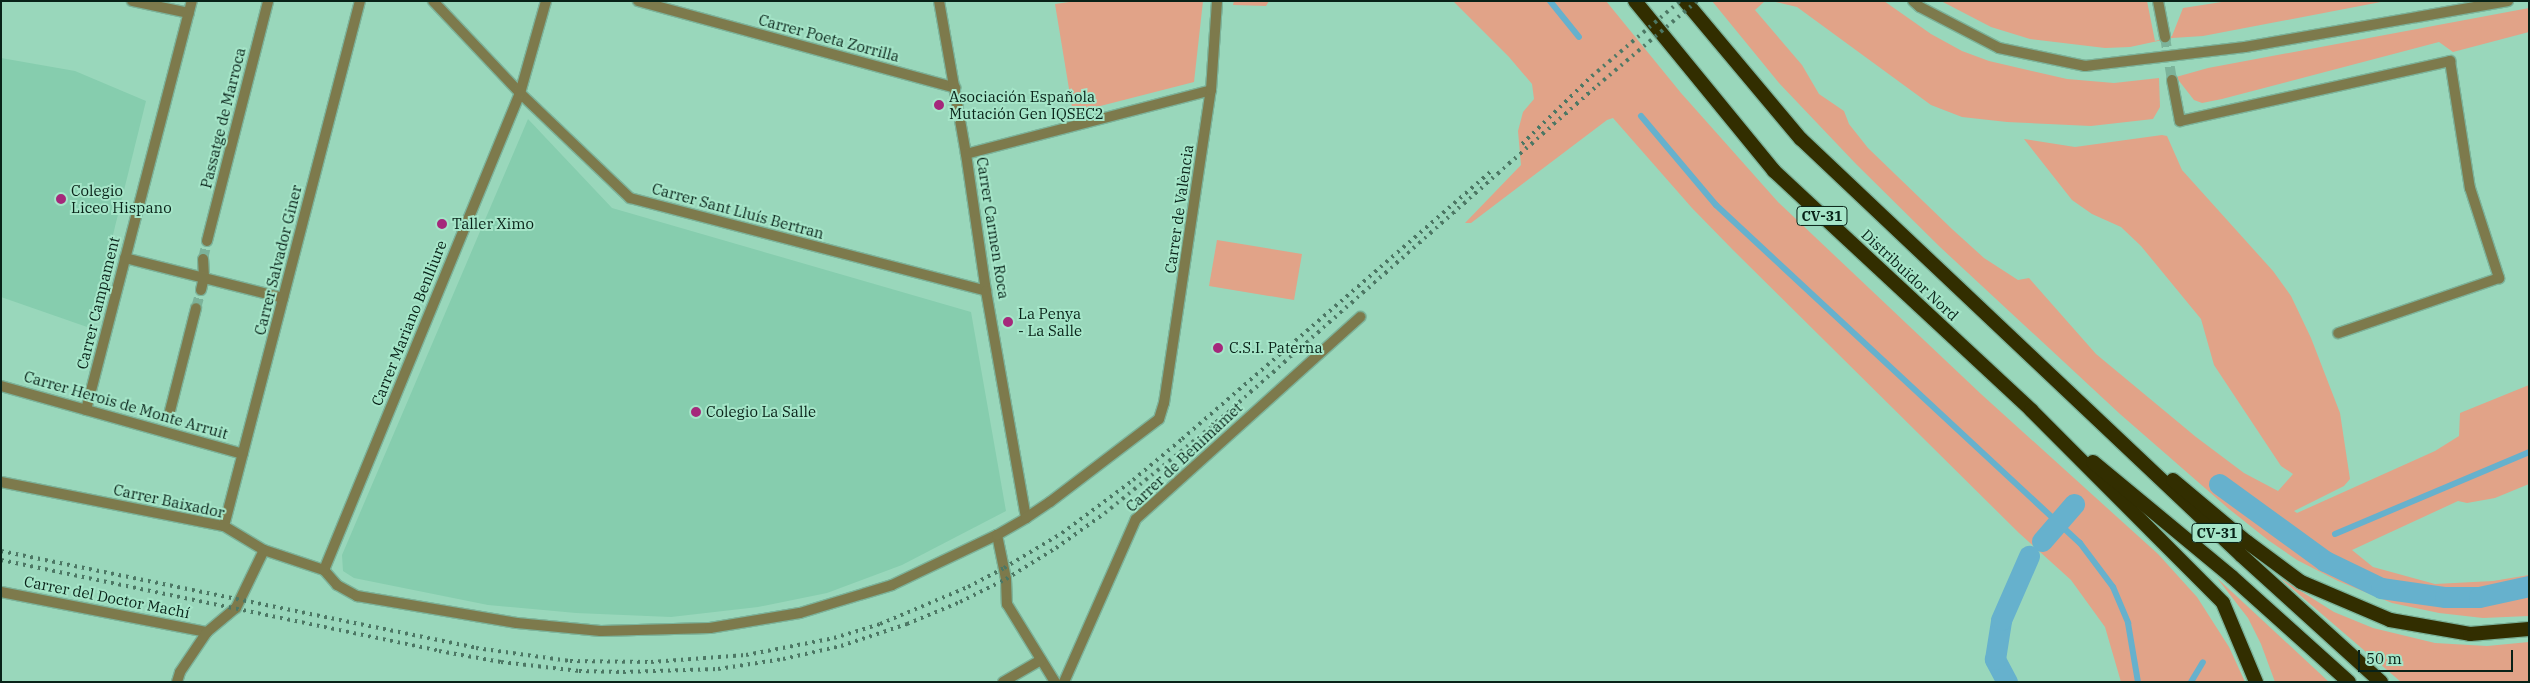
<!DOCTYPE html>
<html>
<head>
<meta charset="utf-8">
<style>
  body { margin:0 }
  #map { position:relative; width:2530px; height:683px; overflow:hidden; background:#99d7bb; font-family:"IBM Plex Serif",serif }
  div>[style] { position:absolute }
  .built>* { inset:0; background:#86cdae }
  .green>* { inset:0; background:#e1a388 }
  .stream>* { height:6px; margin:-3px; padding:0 3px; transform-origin:3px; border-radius:3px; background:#66b1cd }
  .canal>* { height:21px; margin:-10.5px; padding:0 10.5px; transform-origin:10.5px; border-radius:10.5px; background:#66b1cd }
  .pedestrian-tunnel>* { height:10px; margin-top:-5px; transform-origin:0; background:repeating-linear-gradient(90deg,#7cb39a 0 10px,transparent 0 15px) }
  .minor-tunnel>* { height:10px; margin-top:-5px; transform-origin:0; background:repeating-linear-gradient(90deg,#7cb39a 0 10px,transparent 0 15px) }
  .roads { filter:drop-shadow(1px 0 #7cb39a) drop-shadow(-1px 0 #7cb39a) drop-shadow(0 1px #7cb39a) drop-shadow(0 -1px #7cb39a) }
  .pedestrian>* { height:10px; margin:-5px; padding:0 5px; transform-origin:5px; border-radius:5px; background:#7d7a4c }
  .minor>* { height:10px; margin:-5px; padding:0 5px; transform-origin:5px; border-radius:5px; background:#7d7a4c }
  .tertiary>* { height:10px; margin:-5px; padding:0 5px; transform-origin:5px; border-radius:5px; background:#7d7a4c }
  .trunk>* { height:14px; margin:-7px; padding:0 7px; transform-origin:7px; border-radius:7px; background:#322e00 }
  .rail>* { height:4px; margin-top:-2px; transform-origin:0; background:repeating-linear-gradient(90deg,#4c7764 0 2.5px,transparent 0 7.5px) }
  .dots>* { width:14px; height:14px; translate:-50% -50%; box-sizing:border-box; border:2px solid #a5e5c8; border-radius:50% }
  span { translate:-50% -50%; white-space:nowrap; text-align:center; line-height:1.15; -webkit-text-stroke:4px #a5e5c8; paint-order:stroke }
  .shield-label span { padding:1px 4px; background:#a5e5c8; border:1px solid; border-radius:4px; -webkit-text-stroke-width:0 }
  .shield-label { font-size:14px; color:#082218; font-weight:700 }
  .street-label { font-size:15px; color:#082218 }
  .poi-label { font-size:15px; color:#082218 }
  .left { translate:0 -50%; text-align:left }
  .frame { position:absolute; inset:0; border:2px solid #082218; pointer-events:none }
  .scale { position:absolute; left:2358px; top:650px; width:155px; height:22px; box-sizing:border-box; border:2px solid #082218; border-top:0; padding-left:6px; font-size:15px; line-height:18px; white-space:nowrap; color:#082218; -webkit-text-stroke:4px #a5e5c8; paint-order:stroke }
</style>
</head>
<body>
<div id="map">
  <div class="built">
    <div style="clip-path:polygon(1px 58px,75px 71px,146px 101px,90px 328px,1px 297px)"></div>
    <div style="clip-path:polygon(528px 119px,612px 208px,971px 312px,1006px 511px,902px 565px,827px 593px,758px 607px,671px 617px,576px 613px,488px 605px,354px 578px,343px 571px,342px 555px)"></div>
  </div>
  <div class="green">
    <div style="clip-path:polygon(1076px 1px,1203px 1px,1194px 82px,1073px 113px,1055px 4px)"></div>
    <div style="clip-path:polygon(1234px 1px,1269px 1px,1266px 6px,1233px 5px)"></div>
    <div style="clip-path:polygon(1453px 1px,1606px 1px,1681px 93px,1778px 202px,1981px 394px,2158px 554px,2197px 597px,2229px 647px,2245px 682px,2121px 682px,2105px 627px,2071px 580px,2019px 533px,1733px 250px,1692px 208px,1613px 118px,1607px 120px,1471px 223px,1465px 223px,1521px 165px,1518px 131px,1523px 112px,1534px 99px,1532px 84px,1509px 57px)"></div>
    <div style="clip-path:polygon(1712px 1px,1765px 1px,1755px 10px,1802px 65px,1819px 94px,1844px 111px,1849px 124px,1868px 148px,1952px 229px,1984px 258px,2018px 280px,2029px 278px,2096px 354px,2196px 437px,2244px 473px,2278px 491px,2293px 474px,2281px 466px,2214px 365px,2201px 319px,2141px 246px,2121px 227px,2092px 214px,2072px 200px,2024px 139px,2075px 147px,2162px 135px,2167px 136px,2182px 170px,2273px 271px,2291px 296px,2311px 338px,2340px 413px,2350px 479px,2344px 486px,2294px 511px,2297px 513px,2435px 451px,2459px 436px,2460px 413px,2529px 385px,2529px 484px,2495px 498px,2467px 503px,2458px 501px,2352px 550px,2373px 567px,2435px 584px,2493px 581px,2529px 575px,2529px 616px,2483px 618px,2439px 613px,2392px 603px,2338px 581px,2297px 560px,2268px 540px,2229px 509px,2120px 414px,1940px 247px,1856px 164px,1779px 83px)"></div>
    <div style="clip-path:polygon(1771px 1px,1884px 1px,1931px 34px,1962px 51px,1989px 61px,2067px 79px,2114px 83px,2159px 78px,2160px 107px,2153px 119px,2091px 126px,2007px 122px,1962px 117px,1931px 105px,1797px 7px)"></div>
    <div style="clip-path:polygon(1941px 1px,2147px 1px,2155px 41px,2172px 36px,2183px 8px,2228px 1px,2386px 1px,2203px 36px,2172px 38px,2130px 47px,2105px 48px,2030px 39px,1991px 27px)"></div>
    <div style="clip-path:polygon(2529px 8px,2529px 32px,2453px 52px,2439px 42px,2222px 99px,2202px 103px,2194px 100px,2176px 77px,2208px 68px)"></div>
    <div style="clip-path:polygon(1217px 240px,1302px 254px,1294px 300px,1209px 286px)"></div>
    <div style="clip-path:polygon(2217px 578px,2329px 682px,2275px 682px,2261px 644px,2248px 618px)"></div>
    <div style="clip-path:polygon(2280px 578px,2334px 612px,2373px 628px,2435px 643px,2487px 646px,2529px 642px,2529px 682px,2401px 682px)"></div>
  </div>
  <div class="stream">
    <div style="left:1550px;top:1px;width:46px;rotate:51.1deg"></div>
    <div style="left:1641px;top:116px;width:116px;rotate:49.9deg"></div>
    <div style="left:1716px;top:205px;width:497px;rotate:42.9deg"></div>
    <div style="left:2080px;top:543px;width:55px;rotate:53.1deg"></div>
    <div style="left:2113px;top:587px;width:39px;rotate:67deg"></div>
    <div style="left:2128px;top:623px;width:60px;rotate:80.4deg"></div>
    <div style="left:2335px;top:534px;width:211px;rotate:-22.9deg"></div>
    <div style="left:2191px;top:682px;width:23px;rotate:-59deg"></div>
  </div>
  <div class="canal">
    <div style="left:2219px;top:484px;width:131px;rotate:36deg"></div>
    <div style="left:2325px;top:561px;width:62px;rotate:25.7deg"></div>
    <div style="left:2381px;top:588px;width:65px;rotate:8deg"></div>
    <div style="left:2445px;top:597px;width:34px"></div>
    <div style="left:2479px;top:597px;width:51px;rotate:-12.4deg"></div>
    <div style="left:2042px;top:541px;width:49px;rotate:-49.1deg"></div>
    <div style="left:2007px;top:682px;width:26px;rotate:-118deg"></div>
    <div style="left:1995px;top:659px;width:39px;rotate:-81deg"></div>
    <div style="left:2001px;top:620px;width:70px;rotate:-66.4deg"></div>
  </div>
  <div class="pedestrian-tunnel">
    <div style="left:203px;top:259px;width:18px;rotate:-77deg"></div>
    <div style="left:196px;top:308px;width:19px;rotate:-74deg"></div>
    <div style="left:167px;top:423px;width:12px;rotate:-76deg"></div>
  </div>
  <div class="minor-tunnel">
    <div style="left:2165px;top:37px;width:44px;rotate:80.8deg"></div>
  </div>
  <div class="roads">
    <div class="pedestrian">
      <div style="left:207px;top:241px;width:248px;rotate:-75.7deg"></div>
      <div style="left:201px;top:290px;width:13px;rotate:-77deg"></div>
      <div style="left:204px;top:277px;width:18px;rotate:-93deg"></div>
      <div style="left:170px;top:411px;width:106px;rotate:-75.8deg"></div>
    </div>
    <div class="minor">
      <div style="left:132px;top:1px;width:58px;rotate:11.9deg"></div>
      <div style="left:433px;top:1px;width:127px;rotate:46.6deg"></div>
      <div style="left:520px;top:93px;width:152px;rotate:43.7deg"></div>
      <div style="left:630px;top:198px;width:368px;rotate:14.6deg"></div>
      <div style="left:638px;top:1px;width:329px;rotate:15.3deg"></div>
      <div style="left:939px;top:1px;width:155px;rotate:80deg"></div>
      <div style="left:966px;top:154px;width:138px;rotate:81.7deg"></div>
      <div style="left:986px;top:291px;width:230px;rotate:80deg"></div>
      <div style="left:2158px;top:1px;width:37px;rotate:79deg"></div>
      <div style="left:2172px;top:80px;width:42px;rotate:79deg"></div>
      <div style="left:2180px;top:121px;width:277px;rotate:-12.5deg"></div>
      <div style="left:2450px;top:61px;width:129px;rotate:81.1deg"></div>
      <div style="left:2470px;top:188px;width:95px;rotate:72.1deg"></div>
      <div style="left:2499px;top:278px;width:170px;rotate:161.1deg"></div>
      <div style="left:966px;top:154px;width:253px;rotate:-14.6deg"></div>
      <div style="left:125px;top:258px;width:163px;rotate:14.2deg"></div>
      <div style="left:1px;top:386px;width:251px;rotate:15.7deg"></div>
      <div style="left:86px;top:410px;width:423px;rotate:-75.5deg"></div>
      <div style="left:1px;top:482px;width:227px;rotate:11.2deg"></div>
      <div style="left:224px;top:526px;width:47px;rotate:31deg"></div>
      <div style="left:264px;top:550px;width:63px;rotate:18.4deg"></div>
      <div style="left:224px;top:526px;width:542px;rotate:-75.48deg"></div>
      <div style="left:997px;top:535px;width:45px;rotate:78.4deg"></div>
      <div style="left:1006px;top:579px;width:25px;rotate:88deg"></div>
      <div style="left:1007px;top:604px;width:92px;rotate:58.4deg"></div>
      <div style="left:324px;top:570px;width:20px;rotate:49deg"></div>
      <div style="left:337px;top:585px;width:23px;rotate:29deg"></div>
      <div style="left:357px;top:596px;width:162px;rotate:9.6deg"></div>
      <div style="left:517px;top:623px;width:84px;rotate:5.4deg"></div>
      <div style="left:601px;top:631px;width:109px;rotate:-1.6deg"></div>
      <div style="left:710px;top:628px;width:91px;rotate:-9.5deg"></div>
      <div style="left:800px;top:613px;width:96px;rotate:-16.9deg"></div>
      <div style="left:892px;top:585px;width:116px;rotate:-25.5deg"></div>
      <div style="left:997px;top:535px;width:34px;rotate:-30deg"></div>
      <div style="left:1026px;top:518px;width:29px;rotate:-34deg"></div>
      <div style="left:1050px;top:502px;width:137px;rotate:-37.3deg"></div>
      <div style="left:1159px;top:419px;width:17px;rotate:-73deg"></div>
      <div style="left:1164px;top:403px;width:317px;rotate:-81.5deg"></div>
      <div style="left:1211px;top:90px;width:89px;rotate:-86.1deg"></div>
      <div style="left:324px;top:570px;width:516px;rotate:-67.66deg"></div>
      <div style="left:520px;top:93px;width:96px;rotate:-74.2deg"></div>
      <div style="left:1px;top:592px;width:210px;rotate:11deg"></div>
      <div style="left:207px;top:632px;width:38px;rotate:-40deg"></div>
      <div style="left:236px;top:608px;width:64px;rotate:-64.2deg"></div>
      <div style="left:177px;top:682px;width:10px;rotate:-73deg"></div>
      <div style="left:180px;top:672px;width:48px;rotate:-56deg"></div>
      <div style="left:1003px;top:682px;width:44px;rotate:-30.1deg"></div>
      <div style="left:1064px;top:682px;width:178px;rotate:-66.2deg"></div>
      <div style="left:1136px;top:519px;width:302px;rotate:-42deg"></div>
    </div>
    <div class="tertiary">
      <div style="left:1913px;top:1px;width:9px;rotate:41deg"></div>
      <div style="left:1920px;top:7px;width:89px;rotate:27.4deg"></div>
      <div style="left:1999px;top:48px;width:88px;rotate:11.8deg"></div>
      <div style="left:2085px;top:66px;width:161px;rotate:-6.8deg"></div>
      <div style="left:2245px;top:47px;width:267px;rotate:-9.9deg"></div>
    </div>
    <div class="trunk">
      <div style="left:1635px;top:1px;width:220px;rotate:50.7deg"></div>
      <div style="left:1774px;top:171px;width:351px;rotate:42.9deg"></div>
      <div style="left:2031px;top:410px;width:272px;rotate:45.1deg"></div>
      <div style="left:2223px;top:603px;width:86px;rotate:67.3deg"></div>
      <div style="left:1685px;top:1px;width:180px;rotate:50deg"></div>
      <div style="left:1801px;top:139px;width:606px;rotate:43.39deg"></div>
      <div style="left:2241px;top:555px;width:189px;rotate:42.2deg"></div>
      <div style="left:2093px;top:462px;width:180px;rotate:39.6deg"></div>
      <div style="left:2232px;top:577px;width:157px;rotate:41.9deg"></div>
      <div style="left:2173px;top:480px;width:97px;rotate:40deg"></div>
      <div style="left:2247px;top:542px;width:67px;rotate:36.5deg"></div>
      <div style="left:2301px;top:582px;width:97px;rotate:23.1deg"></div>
      <div style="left:2390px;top:620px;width:81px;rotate:9.9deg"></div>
      <div style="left:2470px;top:634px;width:59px;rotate:-4.8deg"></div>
    </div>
  </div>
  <div class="rail">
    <div style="left:1522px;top:144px;width:98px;rotate:-44.2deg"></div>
    <div style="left:1592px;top:76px;width:116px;rotate:-40.4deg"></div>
    <div style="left:1px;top:551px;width:485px;rotate:11.5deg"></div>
    <div style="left:476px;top:648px;width:95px;rotate:7.9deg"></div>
    <div style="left:570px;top:661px;width:81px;rotate:0.7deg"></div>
    <div style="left:651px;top:662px;width:95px;rotate:-4.2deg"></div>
    <div style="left:746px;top:655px;width:90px;rotate:-10.9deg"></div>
    <div style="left:834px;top:638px;width:48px;rotate:-16.9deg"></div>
    <div style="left:880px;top:624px;width:95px;rotate:-22.8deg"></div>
    <div style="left:968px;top:587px;width:41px;rotate:-27.8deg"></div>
    <div style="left:1004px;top:568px;width:68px;rotate:-31.1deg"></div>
    <div style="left:1062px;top:533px;width:89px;rotate:-36.7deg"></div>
    <div style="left:1133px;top:480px;width:64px;rotate:-39.9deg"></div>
    <div style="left:1182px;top:439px;width:410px;rotate:-40.9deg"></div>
    <div style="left:1px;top:560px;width:447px;rotate:11.7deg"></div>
    <div style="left:439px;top:651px;width:63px;rotate:10.1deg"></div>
    <div style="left:501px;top:662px;width:79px;rotate:6.6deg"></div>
    <div style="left:579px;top:671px;width:44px;rotate:1.3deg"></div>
    <div style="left:623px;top:672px;width:95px;rotate:-1.8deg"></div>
    <div style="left:718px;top:669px;width:66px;rotate:-8.7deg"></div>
    <div style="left:783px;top:659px;width:59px;rotate:-12.6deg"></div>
    <div style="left:841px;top:646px;width:70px;rotate:-18.4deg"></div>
    <div style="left:907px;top:624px;width:57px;rotate:-22.5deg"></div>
    <div style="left:960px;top:602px;width:51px;rotate:-26.6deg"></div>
    <div style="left:1006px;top:579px;width:59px;rotate:-31.8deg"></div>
    <div style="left:1056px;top:548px;width:60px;rotate:-35.5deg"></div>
    <div style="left:1105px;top:513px;width:136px;rotate:-39.1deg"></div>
    <div style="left:1211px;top:427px;width:516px;rotate:-41.47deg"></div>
    <div style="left:1598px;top:85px;width:130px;rotate:-40.3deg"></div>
  </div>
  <div class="dots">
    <div style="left:939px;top:105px;background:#a5287b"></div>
    <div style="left:61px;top:199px;background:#a5287b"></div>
    <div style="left:442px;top:224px;background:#a5287b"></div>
    <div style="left:1008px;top:322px;background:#a5287b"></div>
    <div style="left:1218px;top:348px;background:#a5287b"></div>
    <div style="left:696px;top:412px;background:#a5287b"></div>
  </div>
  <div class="shield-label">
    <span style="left:1822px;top:216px">CV-31</span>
    <span style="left:2217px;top:533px">CV-31</span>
  </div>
  <div class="street-label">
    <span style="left:829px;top:38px;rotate:15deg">Carrer Poeta Zorrilla</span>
    <span style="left:223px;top:118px;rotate:-76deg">Passatge de Marroca</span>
    <span style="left:1179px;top:209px;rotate:-82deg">Carrer de València</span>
    <span style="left:738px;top:211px;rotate:15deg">Carrer Sant Lluís Bertran</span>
    <span style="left:993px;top:228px;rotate:81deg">Carrer Carmen Roca</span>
    <span style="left:278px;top:260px;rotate:-76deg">Carrer Salvador Giner</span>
    <span style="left:1910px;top:275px;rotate:43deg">Distribuïdor Nord</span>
    <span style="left:98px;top:303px;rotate:-76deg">Carrer Campament</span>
    <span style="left:409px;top:323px;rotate:-68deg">Carrer Mariano Benlliure</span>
    <span style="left:126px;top:405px;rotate:16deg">Carrer Herois de Monte Arruit</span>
    <span style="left:1184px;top:457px;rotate:-43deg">Carrer de Benimàmet</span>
    <span style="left:169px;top:501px;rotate:12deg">Carrer Baixador</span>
    <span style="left:107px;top:597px;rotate:11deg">Carrer del Doctor Machí</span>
  </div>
  <div class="poi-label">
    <span class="left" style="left:949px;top:105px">Asociación Española<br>Mutación Gen IQSEC2</span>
    <span class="left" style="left:71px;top:199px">Colegio<br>Liceo Hispano</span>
    <span class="left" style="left:452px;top:224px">Taller Ximo</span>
    <span class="left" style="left:1018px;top:322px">La Penya<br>- La Salle</span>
    <span class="left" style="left:1229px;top:348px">C.S.I. Paterna</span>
    <span class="left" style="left:706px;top:412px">Colegio La Salle</span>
  </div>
  <div class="frame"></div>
  <div class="scale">50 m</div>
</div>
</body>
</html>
